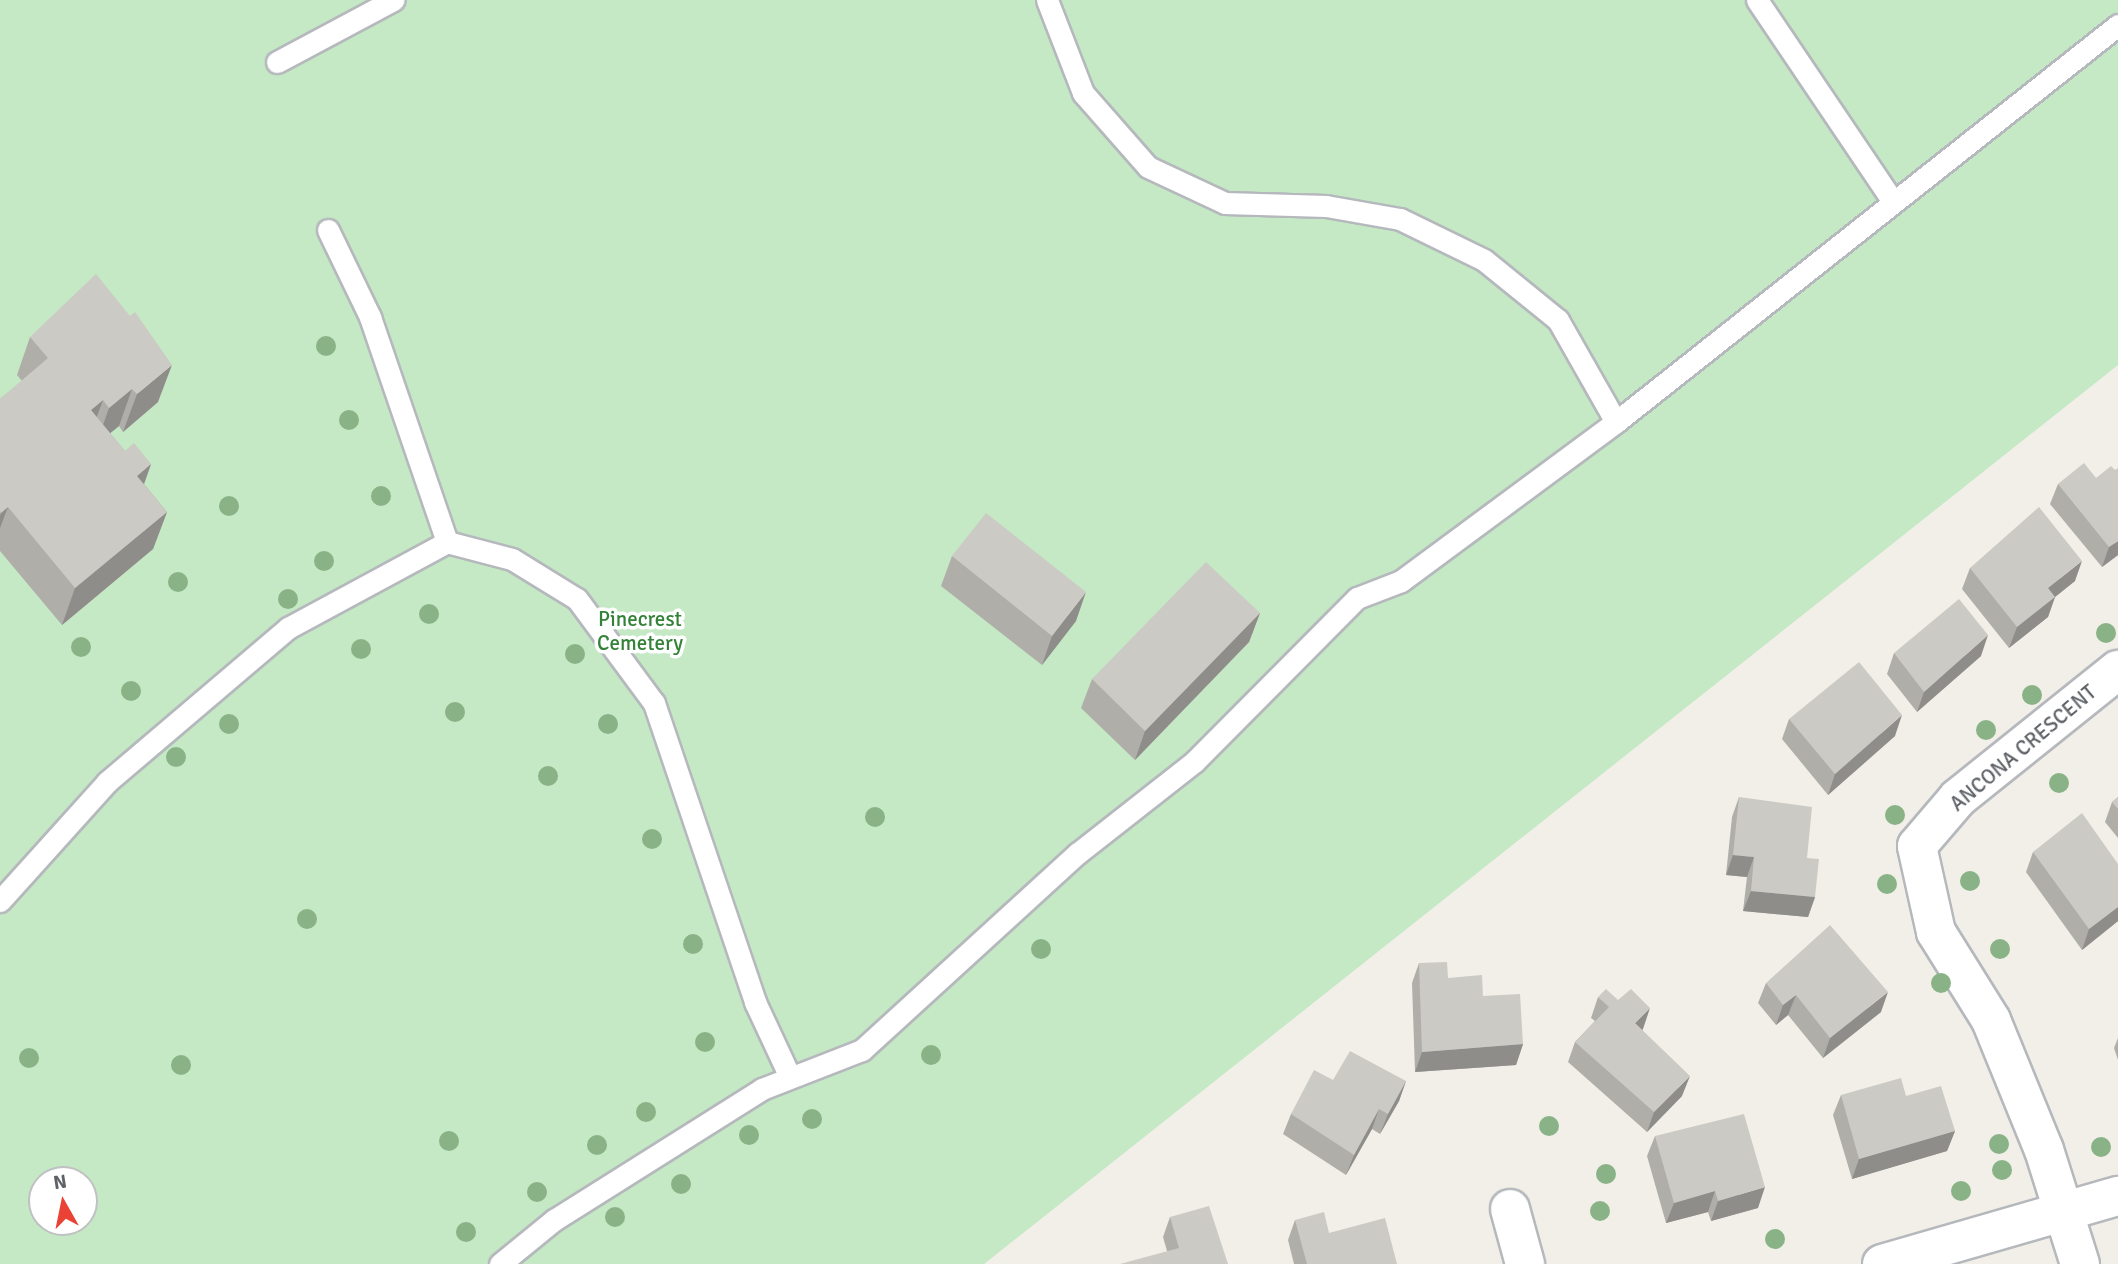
<!DOCTYPE html>
<html>
<head>
<meta charset="utf-8">
<style>
  body { margin:0 }
  #map { position:relative; width:2118px; height:1264px; overflow:hidden; background:#f1efe8; font-family:Signika,sans-serif }
  div>[style] { position:absolute }
  .green>* { inset:0; background:#c5e8c5 }
  .roads { filter:drop-shadow(2px 0 #b5b8bc) drop-shadow(-2px 0 #b5b8bc) drop-shadow(0 2px #b5b8bc) drop-shadow(0 -2px #b5b8bc) }
  .lane>* { height:21px; margin:-10.5px; padding:0 10.5px; transform-origin:10.5px; border-radius:10.5px; background:#fff }
  .street>* { height:38px; margin:-19px; padding:0 19px; transform-origin:19px; border-radius:19px; background:#fff }
  .secondary>* { height:38px; margin:-19px; padding:0 19px; transform-origin:19px; border-radius:19px; background:#fff }
  .trees>* { width:20px; height:20px; margin:-10px; border-radius:50%; background:#89b387 }
  .wall>* { inset:0; background:#afaea9 }
  .shaded-wall>* { inset:0; background:#8f8d8a }
  .building>* { inset:0; background:#cccac5 }
  span { translate:-50% -50%; white-space:nowrap; text-align:center; line-height:1.15; -webkit-text-stroke:7px #fff; paint-order:stroke }
  .park-label { font-size:21px; color:#348238 }
  .street-label { font-size:21px; color:#5f6368 }
  .north { position:absolute; left:28px; top:1166px; width:70px; height:70px; box-sizing:border-box; background:#fff; border:2px solid #bfc1c3; border-radius:50%; rotate:351deg; font-size:19px; font-weight:700; line-height:28px; text-align:center; color:#5f6368 }
  .north::after { content:''; display:block; margin:auto; width:24px; height:32px; background:#ea4335; clip-path:polygon(50% 0,100% 100%,50% 72%,0 100%) }
</style>
</head>
<body>
<div id="map">
  <div class="green">
    <div style="clip-path:polygon(evenodd,0 0,2118px 0,2118px 365px,984px 1264px,0 1264px,0 0,42px 1180px,84px 1180px,84px 1222px,42px 1222px,42px 1180px)"></div>
  </div>
  <div class="roads">
    <div class="lane">
      <div style="left:1047px;top:0;width:100px;rotate:68.8deg"></div>
      <div style="left:1083px;top:93px;width:98px;rotate:48.7deg"></div>
      <div style="left:1148px;top:167px;width:85px;rotate:25.1deg"></div>
      <div style="left:1225px;top:203px;width:101px;rotate:1.7deg"></div>
      <div style="left:1326px;top:206px;width:75px;rotate:10deg"></div>
      <div style="left:1400px;top:219px;width:93px;rotate:26deg"></div>
      <div style="left:1484px;top:260px;width:95px;rotate:39deg"></div>
      <div style="left:1558px;top:320px;width:117px;rotate:60.4deg"></div>
      <div style="left:1757px;top:0;width:240px;rotate:56deg"></div>
      <div style="left:277px;top:62px;width:132px;rotate:-28.1deg"></div>
      <div style="left:328px;top:230px;width:97px;rotate:64.2deg"></div>
      <div style="left:370px;top:317px;width:238px;rotate:71.1deg"></div>
      <div style="left:0;top:901px;width:160px;rotate:-48deg"></div>
      <div style="left:107px;top:782px;width:238px;rotate:-40.4deg"></div>
      <div style="left:288px;top:628px;width:181px;rotate:-28.4deg"></div>
      <div style="left:447px;top:542px;width:67px;rotate:14.7deg"></div>
      <div style="left:512px;top:559px;width:76px;rotate:31.6deg"></div>
      <div style="left:577px;top:599px;width:129px;rotate:53.5deg"></div>
      <div style="left:654px;top:703px;width:316px;rotate:71.3deg"></div>
      <div style="left:755px;top:1002px;width:83px;rotate:65deg"></div>
      <div style="left:500px;top:1264px;width:70px;rotate:-39.2deg"></div>
      <div style="left:554px;top:1220px;width:246px;rotate:-32.2deg"></div>
      <div style="left:762px;top:1089px;width:107px;rotate:-21.3deg"></div>
      <div style="left:862px;top:1050px;width:292px;rotate:-42.4deg"></div>
      <div style="left:1078px;top:853px;width:147px;rotate:-38.1deg"></div>
      <div style="left:1194px;top:762px;width:231px;rotate:-45.2deg"></div>
      <div style="left:1357px;top:598px;width:47px;rotate:-21.1deg"></div>
      <div style="left:1401px;top:581px;width:267px;rotate:-36.5deg"></div>
      <div style="left:1616px;top:422px;width:640px;rotate:-38.34deg"></div>
    </div>
    <div class="street">
      <div style="left:1510px;top:1209px;width:57px;rotate:74.7deg"></div>
      <div style="left:2080px;top:1264px;width:120px;rotate:-107.5deg"></div>
      <div style="left:2044px;top:1150px;width:140px;rotate:-112.2deg"></div>
      <div style="left:1991px;top:1020px;width:104px;rotate:-122deg"></div>
      <div style="left:1936px;top:932px;width:88px;rotate:-102.5deg"></div>
      <div style="left:1917px;top:846px;width:63px;rotate:-49.5deg"></div>
      <div style="left:1958px;top:798px;width:205px;rotate:-38.7deg"></div>
    </div>
    <div class="secondary">
      <div style="left:1882px;top:1264px;width:246px;rotate:-16.1deg"></div>
    </div>
  </div>
  <div class="trees">
    <div style="left:326px;top:346px"></div>
    <div style="left:349px;top:420px"></div>
    <div style="left:381px;top:496px"></div>
    <div style="left:229px;top:506px"></div>
    <div style="left:324px;top:561px"></div>
    <div style="left:178px;top:582px"></div>
    <div style="left:288px;top:599px"></div>
    <div style="left:429px;top:614px"></div>
    <div style="left:2106px;top:633px"></div>
    <div style="left:81px;top:647px"></div>
    <div style="left:361px;top:649px"></div>
    <div style="left:575px;top:654px"></div>
    <div style="left:131px;top:691px"></div>
    <div style="left:2032px;top:695px"></div>
    <div style="left:455px;top:712px"></div>
    <div style="left:229px;top:724px"></div>
    <div style="left:608px;top:724px"></div>
    <div style="left:1986px;top:730px"></div>
    <div style="left:176px;top:757px"></div>
    <div style="left:548px;top:776px"></div>
    <div style="left:2059px;top:783px"></div>
    <div style="left:1895px;top:815px"></div>
    <div style="left:875px;top:817px"></div>
    <div style="left:652px;top:839px"></div>
    <div style="left:1970px;top:881px"></div>
    <div style="left:1887px;top:884px"></div>
    <div style="left:307px;top:919px"></div>
    <div style="left:693px;top:944px"></div>
    <div style="left:1041px;top:949px"></div>
    <div style="left:2000px;top:949px"></div>
    <div style="left:1941px;top:983px"></div>
    <div style="left:705px;top:1042px"></div>
    <div style="left:931px;top:1055px"></div>
    <div style="left:29px;top:1058px"></div>
    <div style="left:181px;top:1065px"></div>
    <div style="left:646px;top:1112px"></div>
    <div style="left:812px;top:1119px"></div>
    <div style="left:1549px;top:1126px"></div>
    <div style="left:749px;top:1135px"></div>
    <div style="left:449px;top:1141px"></div>
    <div style="left:1999px;top:1144px"></div>
    <div style="left:597px;top:1145px"></div>
    <div style="left:2101px;top:1147px"></div>
    <div style="left:2002px;top:1170px"></div>
    <div style="left:1606px;top:1174px"></div>
    <div style="left:681px;top:1184px"></div>
    <div style="left:1961px;top:1191px"></div>
    <div style="left:537px;top:1192px"></div>
    <div style="left:1600px;top:1211px"></div>
    <div style="left:615px;top:1217px"></div>
    <div style="left:466px;top:1232px"></div>
    <div style="left:1775px;top:1239px"></div>
  </div>
  <div class="wall">
    <div style="clip-path:polygon(30px 337px,158px 402px,123px 432px,119px 426px,110px 433px,125px 451px,151px 464px,144px 484px,167px 512px,153px 549px,62px 625px,0 551px,0 399px,22px 381px,17px 375px)"></div>
    <div style="clip-path:polygon(2096px 478px,2118px 555px,2102px 567px,2050px 504px,2058px 484px)"></div>
    <div style="clip-path:polygon(952px 556px,1076px 621px,1042px 665px,941px 586px)"></div>
    <div style="clip-path:polygon(1970px 568px,2075px 581px,2055px 597px,2048px 617px,2009px 648px,1962px 589px)"></div>
    <div style="clip-path:polygon(1260px 613px,1249px 642px,1135px 760px,1081px 708px,1092px 679px)"></div>
    <div style="clip-path:polygon(1894px 653px,1981px 656px,1917px 712px,1887px 674px)"></div>
    <div style="clip-path:polygon(1789px 719px,1895px 736px,1828px 795px,1782px 739px)"></div>
    <div style="clip-path:polygon(1739px 797px,1807px 858px,1815px 897px,1808px 917px,1743px 911px,1747px 877px,1726px 875px,1732px 817px)"></div>
    <div style="clip-path:polygon(2118px 797px,2118px 838px,2105px 822px,2112px 802px)"></div>
    <div style="clip-path:polygon(2033px 852px,2118px 864px,2118px 921px,2082px 950px,2026px 872px)"></div>
    <div style="clip-path:polygon(1419px 963px,1483px 996px,1523px 1044px,1516px 1065px,1415px 1072px,1412px 983px)"></div>
    <div style="clip-path:polygon(1766px 983px,1881px 1012px,1823px 1058px,1788px 1015px,1776px 1025px,1758px 1003px)"></div>
    <div style="clip-path:polygon(1598px 997px,1643px 1029px,1642px 1029px,1682px 1096px,1647px 1132px,1568px 1062px,1575px 1042px,1595px 1021px,1591px 1018px)"></div>
    <div style="clip-path:polygon(2118px 1038px,2118px 1060px,2114px 1048px)"></div>
    <div style="clip-path:polygon(1333px 1080px,1406px 1081px,1399px 1101px,1380px 1134px,1372px 1129px,1346px 1175px,1283px 1134px,1291px 1114px)"></div>
    <div style="clip-path:polygon(1841px 1095px,1906px 1096px,1955px 1131px,1947px 1151px,1852px 1179px,1833px 1115px)"></div>
    <div style="clip-path:polygon(1655px 1136px,1758px 1208px,1711px 1221px,1708px 1212px,1666px 1223px,1647px 1156px)"></div>
    <div style="clip-path:polygon(1170px 1217px,1228px 1264px,1167px 1251px,1163px 1237px)"></div>
    <div style="clip-path:polygon(1295px 1220px,1329px 1233px,1397px 1264px,1294px 1264px,1288px 1240px)"></div>
  </div>
  <div class="shaded-wall">
    <div style="clip-path:polygon(172px 365px,158px 402px,123px 432px,137px 394px)"></div>
    <div style="clip-path:polygon(132px 389px,119px 426px,96px 445px,109px 408px)"></div>
    <div style="clip-path:polygon(103px 400px,89px 438px,91px 410px)"></div>
    <div style="clip-path:polygon(151px 464px,138px 501px,137px 476px)"></div>
    <div style="clip-path:polygon(8px 507px,0 528px,0 516px,1px 513px)"></div>
    <div style="clip-path:polygon(167px 512px,153px 549px,62px 625px,75px 588px)"></div>
    <div style="clip-path:polygon(2118px 541px,2118px 555px,2102px 567px,2109px 547px)"></div>
    <div style="clip-path:polygon(2082px 561px,2075px 581px,2055px 597px,2048px 617px,2009px 648px,2017px 627px,2048px 588px)"></div>
    <div style="clip-path:polygon(1086px 592px,1076px 621px,1042px 665px,1052px 636px)"></div>
    <div style="clip-path:polygon(1260px 613px,1249px 642px,1135px 760px,1145px 731px)"></div>
    <div style="clip-path:polygon(1988px 635px,1981px 656px,1917px 712px,1924px 692px)"></div>
    <div style="clip-path:polygon(1902px 715px,1895px 736px,1828px 795px,1835px 774px)"></div>
    <div style="clip-path:polygon(1733px 855px,1754px 857px,1747px 877px,1726px 875px)"></div>
    <div style="clip-path:polygon(1751px 891px,1815px 897px,1808px 917px,1743px 911px)"></div>
    <div style="clip-path:polygon(2118px 907px,2118px 921px,2082px 950px,2089px 929px)"></div>
    <div style="clip-path:polygon(1888px 992px,1881px 1012px,1823px 1058px,1830px 1038px)"></div>
    <div style="clip-path:polygon(1796px 995px,1788px 1015px,1776px 1025px,1783px 1005px)"></div>
    <div style="clip-path:polygon(1650px 1008px,1643px 1029px,1628px 1043px,1635px 1023px)"></div>
    <div style="clip-path:polygon(1523px 1044px,1516px 1065px,1415px 1072px,1422px 1052px)"></div>
    <div style="clip-path:polygon(1690px 1076px,1682px 1096px,1647px 1132px,1654px 1112px)"></div>
    <div style="clip-path:polygon(1406px 1081px,1399px 1101px,1380px 1134px,1388px 1114px)"></div>
    <div style="clip-path:polygon(1379px 1109px,1372px 1129px,1346px 1175px,1354px 1155px)"></div>
    <div style="clip-path:polygon(1955px 1131px,1947px 1151px,1852px 1179px,1859px 1159px)"></div>
    <div style="clip-path:polygon(1765px 1187px,1758px 1208px,1711px 1221px,1718px 1201px)"></div>
    <div style="clip-path:polygon(1715px 1191px,1708px 1212px,1666px 1223px,1674px 1203px)"></div>
  </div>
  <div class="building">
    <div style="clip-path:polygon(96px 274px,130px 316px,135px 312px,172px 365px,137px 394px,132px 389px,109px 408px,103px 400px,91px 410px,125px 451px,134px 443px,151px 464px,137px 476px,167px 512px,75px 588px,8px 507px,1px 513px,0 511px,0 399px,48px 358px,30px 337px)"></div>
    <div style="clip-path:polygon(2084px 463px,2096px 478px,2111px 466px,2115px 470px,2118px 468px,2118px 541px,2109px 547px,2058px 484px)"></div>
    <div style="clip-path:polygon(2039px 507px,2082px 561px,2048px 588px,2055px 597px,2017px 627px,1970px 568px)"></div>
    <div style="clip-path:polygon(986px 513px,1086px 592px,1052px 636px,952px 556px)"></div>
    <div style="clip-path:polygon(1206px 562px,1260px 613px,1145px 731px,1092px 679px)"></div>
    <div style="clip-path:polygon(1959px 599px,1988px 635px,1924px 692px,1894px 653px)"></div>
    <div style="clip-path:polygon(1859px 662px,1902px 715px,1835px 774px,1789px 719px)"></div>
    <div style="clip-path:polygon(1739px 797px,1812px 807px,1807px 858px,1819px 859px,1815px 897px,1751px 891px,1754px 857px,1733px 855px)"></div>
    <div style="clip-path:polygon(2118px 797px,2118px 809px,2112px 802px)"></div>
    <div style="clip-path:polygon(2082px 813px,2118px 864px,2118px 907px,2089px 929px,2033px 852px)"></div>
    <div style="clip-path:polygon(1830px 925px,1888px 992px,1830px 1038px,1796px 995px,1783px 1005px,1766px 983px)"></div>
    <div style="clip-path:polygon(1447px 962px,1448px 978px,1482px 975px,1483px 996px,1520px 994px,1523px 1044px,1422px 1052px,1419px 963px)"></div>
    <div style="clip-path:polygon(1606px 989px,1618px 1000px,1631px 989px,1650px 1008px,1635px 1023px,1690px 1076px,1654px 1112px,1575px 1042px,1609px 1007px,1598px 997px)"></div>
    <div style="clip-path:polygon(1350px 1051px,1406px 1081px,1388px 1114px,1379px 1109px,1354px 1155px,1291px 1114px,1314px 1070px,1333px 1080px)"></div>
    <div style="clip-path:polygon(1901px 1078px,1906px 1096px,1941px 1086px,1955px 1131px,1859px 1159px,1841px 1095px)"></div>
    <div style="clip-path:polygon(1744px 1114px,1765px 1187px,1718px 1201px,1715px 1191px,1674px 1203px,1655px 1136px)"></div>
    <div style="clip-path:polygon(1209px 1206px,1228px 1264px,1120px 1264px,1179px 1248px,1170px 1217px)"></div>
    <div style="clip-path:polygon(1324px 1212px,1329px 1233px,1385px 1218px,1397px 1264px,1307px 1264px,1295px 1220px)"></div>
  </div>
  <div class="park-label">
    <span style="left:640px;top:631px">Pinecrest<br>Cemetery</span>
  </div>
  <div class="street-label">
    <span style="left:2023px;top:748px;rotate:-40deg">ANCONA CRESCENT</span>
  </div>
  <div class="north">N</div>
</div>
</body>
</html>
